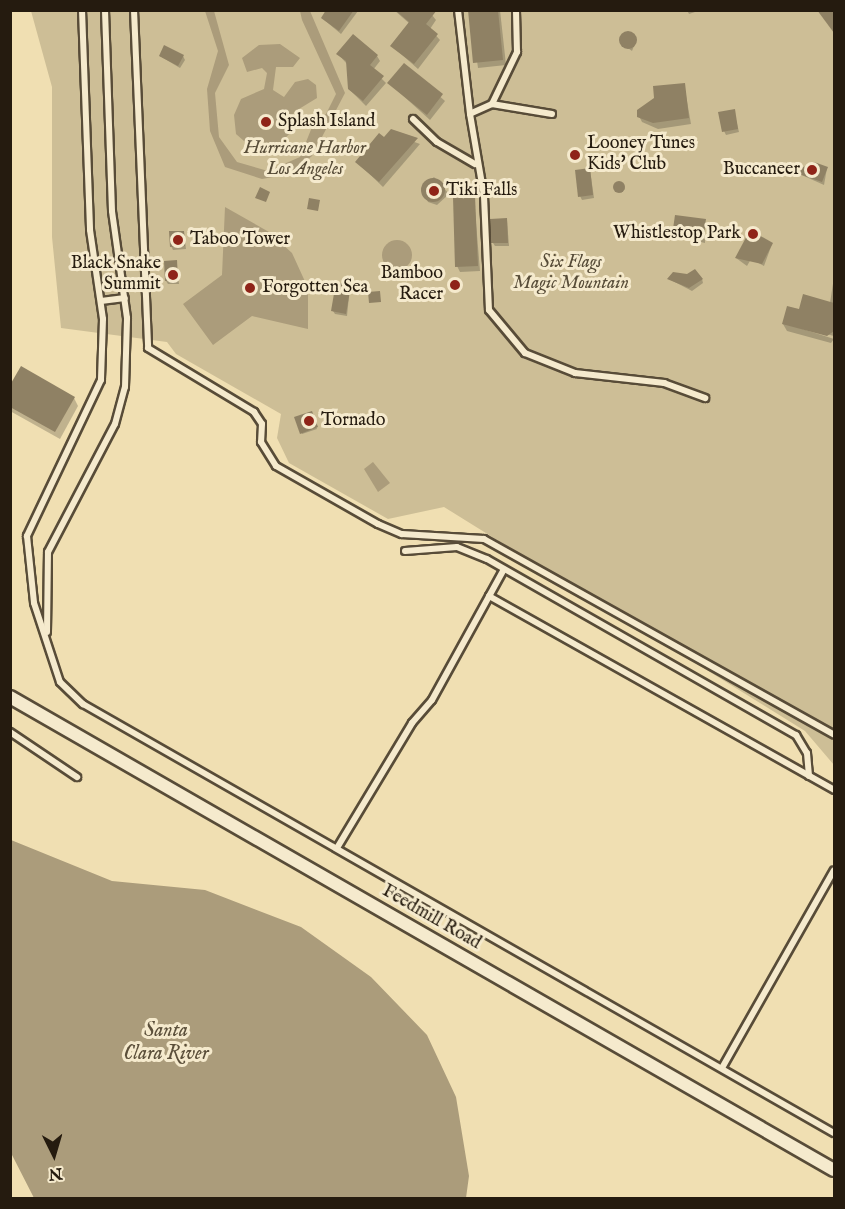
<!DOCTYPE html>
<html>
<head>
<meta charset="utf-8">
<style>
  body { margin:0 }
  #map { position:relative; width:845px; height:1209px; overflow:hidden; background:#f0dfb2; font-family:"IM FELL English",serif }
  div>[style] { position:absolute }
  .green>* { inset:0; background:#cdbe96 }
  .water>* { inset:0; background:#ab9c7b }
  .round { border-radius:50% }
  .shadow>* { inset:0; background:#0003 }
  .building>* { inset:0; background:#8f8164 }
  .roads { filter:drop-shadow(2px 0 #584c38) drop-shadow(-2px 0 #584c38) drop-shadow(0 2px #584c38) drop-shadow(0 -2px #584c38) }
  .lane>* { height:6px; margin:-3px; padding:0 3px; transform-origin:3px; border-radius:3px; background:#f5eacd }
  .street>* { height:12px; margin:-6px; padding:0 6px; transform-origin:6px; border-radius:6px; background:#f5eacd }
  .dots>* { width:16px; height:16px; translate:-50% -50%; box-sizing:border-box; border:3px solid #f5eacd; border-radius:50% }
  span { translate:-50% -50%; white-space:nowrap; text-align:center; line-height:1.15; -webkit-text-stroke:6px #f5eacd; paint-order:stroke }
  .poi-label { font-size:18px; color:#251b0f }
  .left { translate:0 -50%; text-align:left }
  .right { translate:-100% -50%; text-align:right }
  .park-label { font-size:18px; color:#574c38; font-style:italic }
  .street-label { font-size:18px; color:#251b0f }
  .water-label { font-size:20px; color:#5b4f3a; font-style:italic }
  .frame { position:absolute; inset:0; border:12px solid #251b0f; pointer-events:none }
  .north { position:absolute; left:24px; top:1125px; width:60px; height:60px; -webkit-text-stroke:4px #f5eacd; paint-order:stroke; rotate:175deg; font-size:16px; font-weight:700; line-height:24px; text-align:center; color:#251b0f }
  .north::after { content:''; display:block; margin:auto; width:21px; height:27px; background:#251b0f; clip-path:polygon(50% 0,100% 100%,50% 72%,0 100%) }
</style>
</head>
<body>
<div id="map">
  <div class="green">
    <div style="clip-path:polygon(31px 11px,834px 11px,834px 765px,805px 731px,444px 507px,388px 519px,289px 463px,277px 438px,281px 414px,176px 354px,167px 342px,61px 328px,52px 237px,52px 87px)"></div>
  </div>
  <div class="water">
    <div style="clip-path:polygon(205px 11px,214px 11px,229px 65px,215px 93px,219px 137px,237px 162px,268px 171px,300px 157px,314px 122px,326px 114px,336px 94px,302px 20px,300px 11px,310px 11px,345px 93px,312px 156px,290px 174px,262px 179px,225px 167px,210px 131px,207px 89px,218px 51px)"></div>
    <div style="clip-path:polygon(280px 44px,300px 58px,293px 67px,276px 67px,273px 90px,284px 97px,295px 82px,308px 79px,316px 85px,317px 98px,294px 112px,290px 133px,278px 146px,252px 148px,236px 134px,234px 115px,241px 99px,264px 89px,267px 73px,262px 68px,247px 72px,242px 58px,259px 45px)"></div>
    <div style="clip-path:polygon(225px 207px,269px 232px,292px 253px,308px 288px,308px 329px,252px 316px,213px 345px,183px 304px,222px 275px)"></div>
    <div class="round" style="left:382px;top:240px;width:30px;height:30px"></div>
    <div style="clip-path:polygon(373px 462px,390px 483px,378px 492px,364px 469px)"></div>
    <div style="clip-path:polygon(11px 840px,112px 881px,205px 890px,301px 927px,371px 977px,427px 1035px,456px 1097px,469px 1176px,466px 1198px,34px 1198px,11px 1153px)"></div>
  </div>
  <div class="shadow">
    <div style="clip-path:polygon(328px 10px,358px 10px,358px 11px,341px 34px,322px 18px)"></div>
    <div style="clip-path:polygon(394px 10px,428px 10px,436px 20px,430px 29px,440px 40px,418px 69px,392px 46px,410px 24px)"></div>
    <div style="clip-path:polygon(470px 10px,500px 10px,506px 65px,478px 68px)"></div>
    <div style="clip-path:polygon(687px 10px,701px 10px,689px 14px)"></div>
    <div style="clip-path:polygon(625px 34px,636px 41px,632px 51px,621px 43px)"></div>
    <div style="clip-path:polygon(338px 54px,377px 56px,380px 61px,373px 70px,386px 83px,366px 106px,349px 89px,347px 64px)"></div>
    <div style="clip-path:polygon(160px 56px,183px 56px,185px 60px,180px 68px)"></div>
    <div style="clip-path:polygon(404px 65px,445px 101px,430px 120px,389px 83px)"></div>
    <div style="clip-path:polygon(684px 84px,691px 124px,658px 129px,642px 122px,639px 116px)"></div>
    <div style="clip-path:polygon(734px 111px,739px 132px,726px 135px,724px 131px)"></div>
    <div style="clip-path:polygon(398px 136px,420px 144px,383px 187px,357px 162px,385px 139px)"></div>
    <div style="clip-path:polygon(827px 168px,824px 185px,795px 172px)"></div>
    <div style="clip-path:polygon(590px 170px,594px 198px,582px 200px,580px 196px)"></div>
    <div style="clip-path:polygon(434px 177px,449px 194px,437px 205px,428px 202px,422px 188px)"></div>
    <div style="clip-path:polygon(620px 183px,625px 189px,621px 193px,615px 187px)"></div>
    <div style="clip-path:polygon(474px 198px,480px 271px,460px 272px,457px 266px)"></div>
    <div style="clip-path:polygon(507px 220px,509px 246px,495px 246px,493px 243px)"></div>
    <div style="clip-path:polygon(705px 220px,705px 243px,674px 236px)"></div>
    <div style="clip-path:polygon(184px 232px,186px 249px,173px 250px,171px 246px)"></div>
    <div style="clip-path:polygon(772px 244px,764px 266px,751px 259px,747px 266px,736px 258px)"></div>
    <div style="clip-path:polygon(176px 262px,179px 284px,168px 284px,166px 281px)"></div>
    <div style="clip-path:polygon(834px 277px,834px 336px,787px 324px,834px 339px,831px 343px,787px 331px,783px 324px,800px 311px,830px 303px)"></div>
    <div style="clip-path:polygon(669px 279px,702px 279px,703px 283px,692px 291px)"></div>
    <div style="clip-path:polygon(350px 286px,347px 316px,335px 314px,333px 311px)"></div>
    <div style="clip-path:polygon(10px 388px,74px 398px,78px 406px,60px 439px,10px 411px)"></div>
    <div style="clip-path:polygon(311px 413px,317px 429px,302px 434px,296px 418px)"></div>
  </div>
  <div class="building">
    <div style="clip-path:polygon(326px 10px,354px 10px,339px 31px,321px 18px)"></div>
    <div style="clip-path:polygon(395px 10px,437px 10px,426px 24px,438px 34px,414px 64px,390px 46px,409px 22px)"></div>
    <div style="clip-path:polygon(468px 10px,498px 10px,503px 60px,473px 63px)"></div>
    <div style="clip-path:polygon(817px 10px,834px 10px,834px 33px)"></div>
    <div class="round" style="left:619px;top:31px;width:18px;height:18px"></div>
    <div style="clip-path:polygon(353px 34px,378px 55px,370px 65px,384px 76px,363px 101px,348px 89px,346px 61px,336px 54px)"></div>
    <div style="clip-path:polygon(164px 45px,184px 55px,178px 66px,159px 56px)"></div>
    <div style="clip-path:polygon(404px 63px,443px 94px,427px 115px,387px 83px)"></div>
    <div style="clip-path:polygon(685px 83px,689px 118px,653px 123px,637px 117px,637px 110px,654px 98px,653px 86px)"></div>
    <div style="clip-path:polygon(735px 109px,738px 129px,722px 132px,718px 112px)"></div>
    <div style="clip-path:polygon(391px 129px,418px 138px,379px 182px,355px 162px,379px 133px,384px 137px)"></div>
    <div style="clip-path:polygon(814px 162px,828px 167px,822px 182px,793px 172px)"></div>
    <div style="clip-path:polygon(590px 168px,593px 195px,578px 197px,575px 170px)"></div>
    <div class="round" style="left:421px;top:178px;width:24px;height:24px"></div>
    <div class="round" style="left:613px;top:181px;width:12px;height:12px"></div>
    <div style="clip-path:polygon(260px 187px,270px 192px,266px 202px,255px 198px)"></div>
    <div style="clip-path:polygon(475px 196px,478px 266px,455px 267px,453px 197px)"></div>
    <div style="clip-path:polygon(309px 198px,320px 200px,318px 211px,307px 209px)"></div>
    <div style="clip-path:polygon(675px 215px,706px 219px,703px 240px,672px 236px)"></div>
    <div style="clip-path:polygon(507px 218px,508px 243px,491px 243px,490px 219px)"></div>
    <div style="clip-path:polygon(750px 230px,773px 243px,762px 264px,735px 258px)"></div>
    <div style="clip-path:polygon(169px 231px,184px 231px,185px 246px,170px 247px)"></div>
    <div style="clip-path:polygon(177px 260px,178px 280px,165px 281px,164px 261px)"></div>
    <div style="clip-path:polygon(695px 269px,703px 279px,689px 288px,667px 279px,673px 272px,687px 274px)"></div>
    <div style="clip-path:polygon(336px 282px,351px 285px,346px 314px,331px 311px)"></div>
    <div style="clip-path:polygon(380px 291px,381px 302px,369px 303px,368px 292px)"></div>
    <div style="clip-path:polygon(803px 294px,834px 303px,834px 331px,827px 336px,782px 324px,787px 306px,799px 309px)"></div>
    <div style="clip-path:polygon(21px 366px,75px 397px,55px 432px,10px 407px,10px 385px)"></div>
    <div style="clip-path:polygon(312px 411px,318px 427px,300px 434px,294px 417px)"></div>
  </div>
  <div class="roads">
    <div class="lane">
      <div style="left:82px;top:10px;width:220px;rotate:87.9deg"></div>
      <div style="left:90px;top:230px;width:90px;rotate:81.7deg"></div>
      <div style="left:103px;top:319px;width:61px;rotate:91.9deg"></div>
      <div style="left:101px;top:380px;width:173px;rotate:115.4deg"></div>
      <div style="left:27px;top:536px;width:67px;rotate:84deg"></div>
      <div style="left:34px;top:603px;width:83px;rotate:71.8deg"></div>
      <div style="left:60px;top:682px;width:32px;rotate:44deg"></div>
      <div style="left:83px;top:704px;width:865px;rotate:29.74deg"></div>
      <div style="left:134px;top:10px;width:338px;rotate:87.6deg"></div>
      <div style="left:148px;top:348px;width:124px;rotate:31.1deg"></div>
      <div style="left:254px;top:412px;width:14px;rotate:56deg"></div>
      <div style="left:262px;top:424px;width:18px;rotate:93deg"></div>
      <div style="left:261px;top:442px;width:28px;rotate:58deg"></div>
      <div style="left:276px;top:466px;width:117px;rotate:29.6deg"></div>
      <div style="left:378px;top:524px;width:26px;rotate:23deg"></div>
      <div style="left:402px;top:534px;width:82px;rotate:3.5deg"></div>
      <div style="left:484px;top:539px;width:401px;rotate:29.2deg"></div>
      <div style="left:458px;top:10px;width:105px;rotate:83.4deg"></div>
      <div style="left:492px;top:104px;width:58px;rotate:-64.3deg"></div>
      <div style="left:517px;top:52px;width:42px;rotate:-91.4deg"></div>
      <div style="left:552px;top:114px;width:61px;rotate:-170.5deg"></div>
      <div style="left:492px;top:104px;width:24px;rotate:156deg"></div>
      <div style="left:470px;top:114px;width:83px;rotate:80.3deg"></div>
      <div style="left:484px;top:196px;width:114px;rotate:87.5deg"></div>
      <div style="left:489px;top:310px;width:56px;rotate:50.1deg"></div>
      <div style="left:525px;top:353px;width:54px;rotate:21.8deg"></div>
      <div style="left:575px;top:373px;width:90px;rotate:6.4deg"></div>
      <div style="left:664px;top:383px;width:44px;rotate:20.1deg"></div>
      <div style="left:413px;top:119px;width:33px;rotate:44deg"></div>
      <div style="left:437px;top:142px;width:44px;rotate:30.1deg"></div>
      <div style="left:101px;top:301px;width:24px;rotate:-7deg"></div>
      <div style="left:405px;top:551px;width:52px;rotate:-4.4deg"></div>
      <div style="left:457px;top:547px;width:32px;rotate:22deg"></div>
      <div style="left:487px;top:559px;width:356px;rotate:29.7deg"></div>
      <div style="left:796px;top:735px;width:21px;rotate:59deg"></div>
      <div style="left:807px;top:753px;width:23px;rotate:85deg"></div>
      <div style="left:489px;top:596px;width:396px;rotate:29.3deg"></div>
      <div style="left:47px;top:632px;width:80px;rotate:-89.3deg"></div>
      <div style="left:48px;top:552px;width:144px;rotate:-62.4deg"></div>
      <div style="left:115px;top:424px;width:38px;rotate:-75deg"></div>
      <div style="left:125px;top:387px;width:69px;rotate:-88.3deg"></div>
      <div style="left:127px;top:318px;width:108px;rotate:-98deg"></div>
      <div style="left:112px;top:211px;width:201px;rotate:-92deg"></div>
      <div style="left:10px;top:732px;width:81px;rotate:33.9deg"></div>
      <div style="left:337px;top:848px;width:146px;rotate:-59deg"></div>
      <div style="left:412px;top:723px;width:30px;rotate:-49deg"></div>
      <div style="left:432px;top:700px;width:149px;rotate:-61.2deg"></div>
      <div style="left:722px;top:1068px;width:227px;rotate:-60.5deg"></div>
    </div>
    <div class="street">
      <div style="left:10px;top:697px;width:950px;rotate:29.86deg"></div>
    </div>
  </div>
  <div class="dots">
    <div style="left:266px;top:122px;background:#8f2418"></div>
    <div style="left:575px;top:155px;background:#8f2418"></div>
    <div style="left:812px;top:170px;background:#8f2418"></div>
    <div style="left:434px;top:191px;background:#8f2418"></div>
    <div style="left:753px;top:234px;background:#8f2418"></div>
    <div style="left:178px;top:240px;background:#8f2418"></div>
    <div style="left:173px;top:275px;background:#8f2418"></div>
    <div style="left:455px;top:285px;background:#8f2418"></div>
    <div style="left:250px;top:288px;background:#8f2418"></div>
    <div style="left:309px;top:421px;background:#8f2418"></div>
  </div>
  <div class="poi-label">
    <span class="left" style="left:278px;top:122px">Splash Island</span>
    <span class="left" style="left:587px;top:155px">Looney Tunes<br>Kids' Club</span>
    <span class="right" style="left:800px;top:170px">Buccaneer</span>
    <span class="left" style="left:446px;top:191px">Tiki Falls</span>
    <span class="right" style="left:741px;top:234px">Whistlestop Park</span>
    <span class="left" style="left:190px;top:240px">Taboo Tower</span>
    <span class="right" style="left:161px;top:275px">Black Snake<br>Summit</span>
    <span class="right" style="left:443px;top:285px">Bamboo<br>Racer</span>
    <span class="left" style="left:262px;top:288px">Forgotten Sea</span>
    <span class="left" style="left:321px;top:421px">Tornado</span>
  </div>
  <div class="park-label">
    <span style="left:305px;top:160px">Hurricane Harbor<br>Los Angeles</span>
    <span style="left:571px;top:274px">Six Flags<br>Magic Mountain</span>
  </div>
  <div class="street-label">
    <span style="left:431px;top:918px;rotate:30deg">Feedmill Road</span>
  </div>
  <div class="water-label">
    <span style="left:166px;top:1042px">Santa<br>Clara River</span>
  </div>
  <div class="frame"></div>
  <div class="north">N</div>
</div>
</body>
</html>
